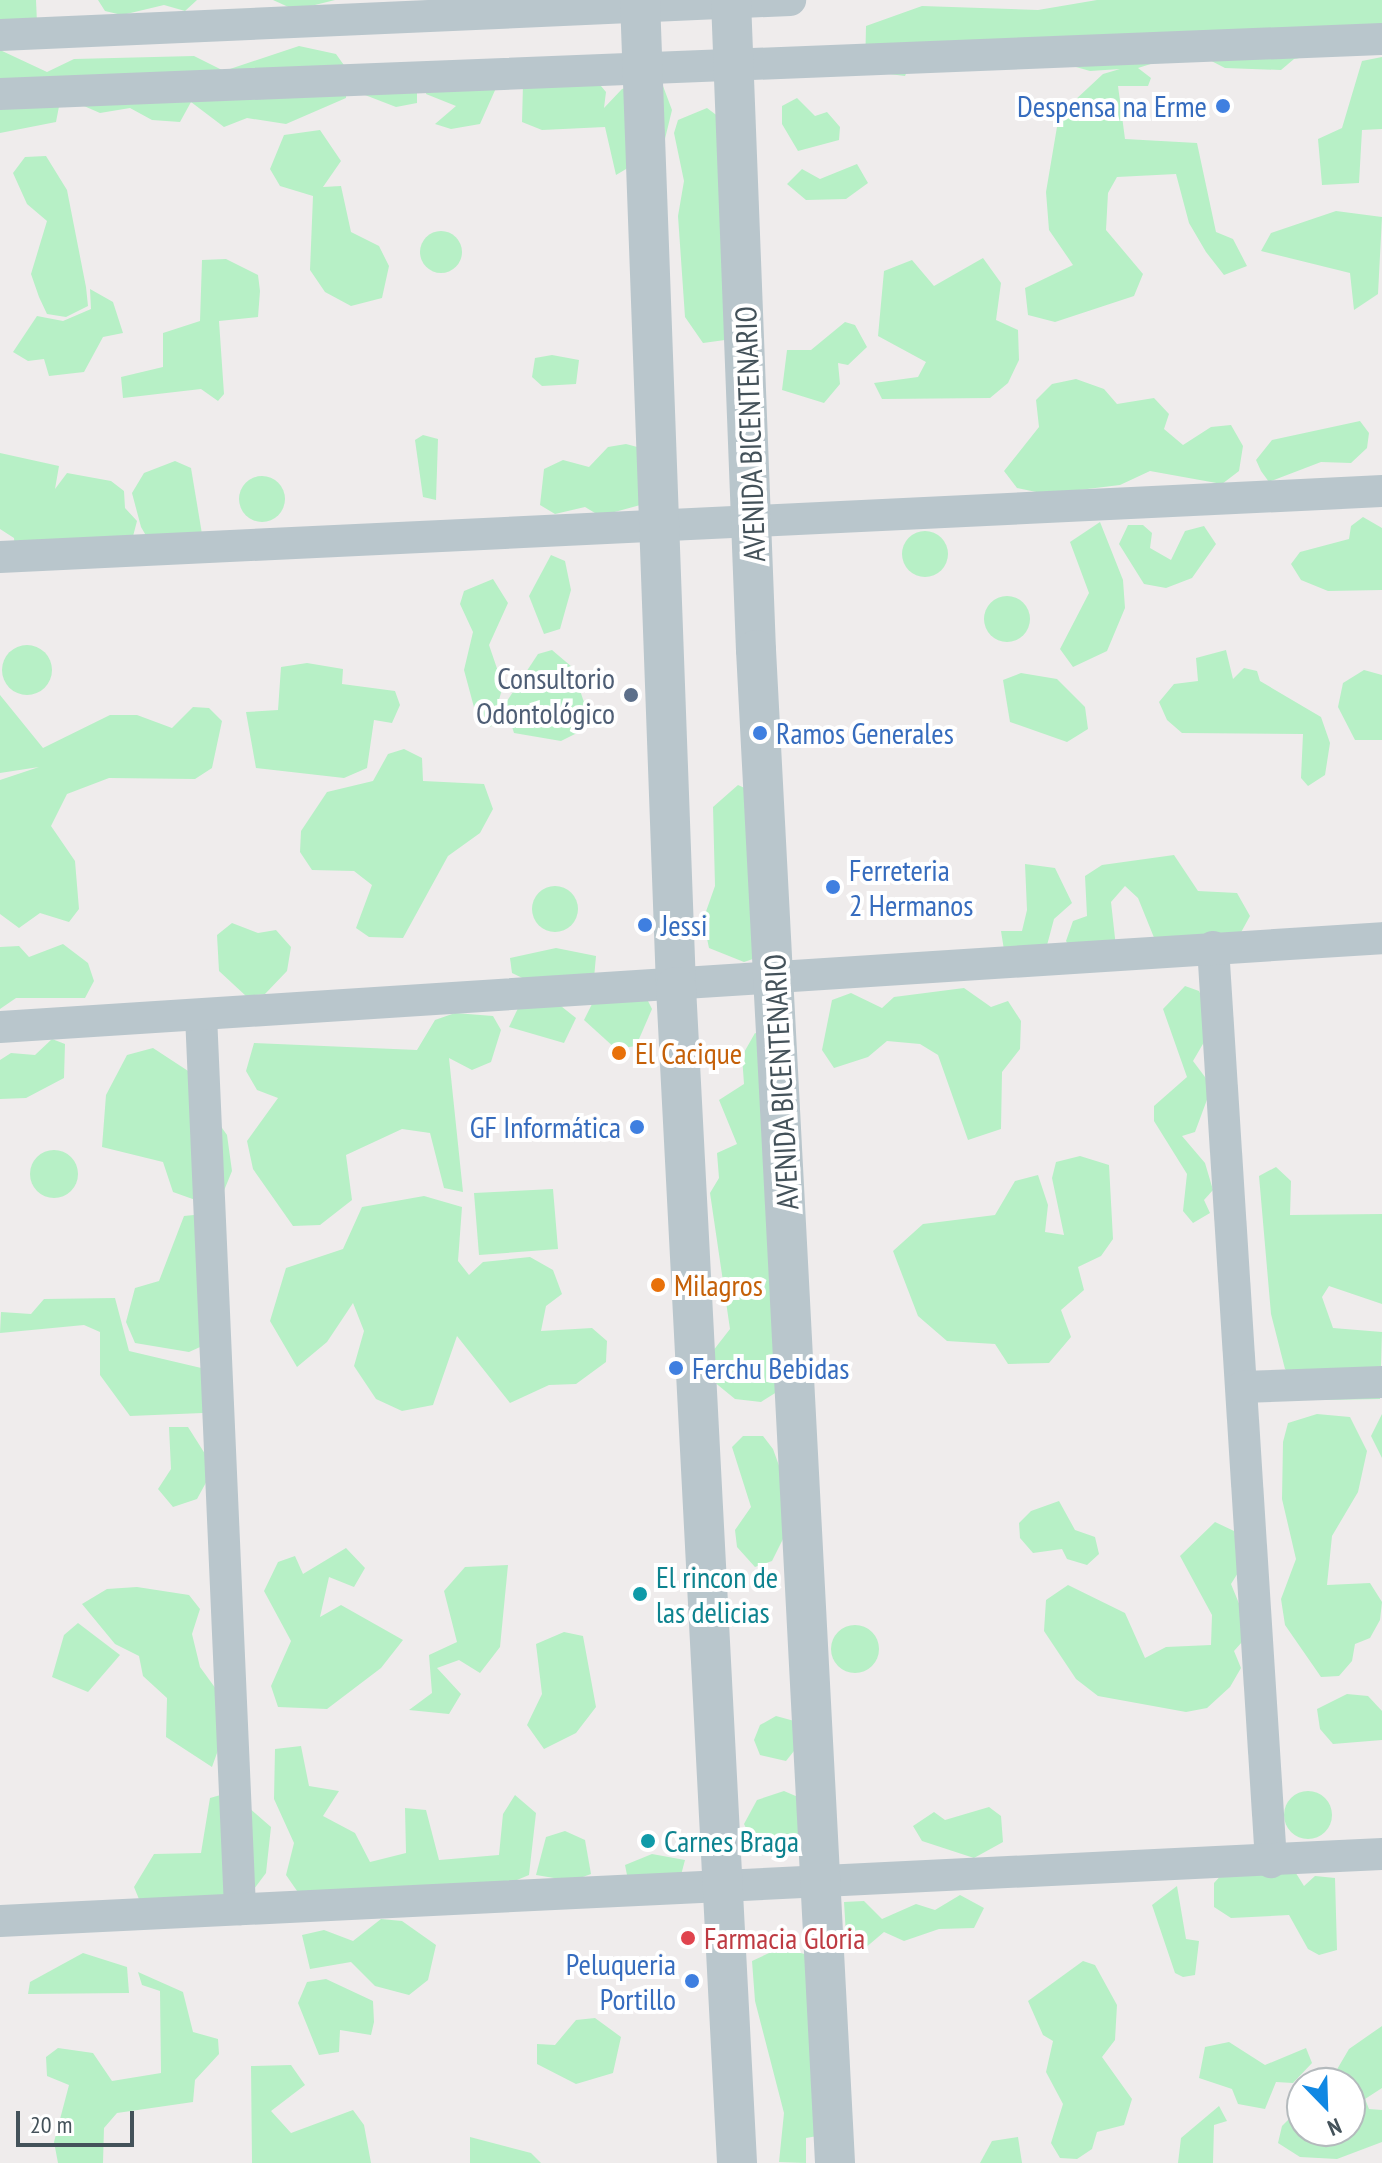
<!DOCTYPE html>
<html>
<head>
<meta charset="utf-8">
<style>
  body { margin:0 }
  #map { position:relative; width:1382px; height:2163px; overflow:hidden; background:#efecec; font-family:"PT Sans Narrow",sans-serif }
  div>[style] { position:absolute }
  .green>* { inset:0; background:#b7f0c6 }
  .round { border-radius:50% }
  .minor>* { height:32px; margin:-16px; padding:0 16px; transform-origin:16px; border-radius:16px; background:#b9c6cc }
  .tertiary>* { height:40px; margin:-20px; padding:0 20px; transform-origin:20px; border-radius:20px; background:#b9c6cc }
  .dots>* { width:22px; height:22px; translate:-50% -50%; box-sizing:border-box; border:4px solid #fff; border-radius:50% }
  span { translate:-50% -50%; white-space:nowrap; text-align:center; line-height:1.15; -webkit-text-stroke:8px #fff; paint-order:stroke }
  .shop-label { font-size:30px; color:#366cbe }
  .right { translate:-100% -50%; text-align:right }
  .left { translate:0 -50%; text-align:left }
  .street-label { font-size:30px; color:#44525a }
  .service-label { font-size:30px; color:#4e5e75 }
  .food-label { font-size:30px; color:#c56008 }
  .culture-label { font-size:30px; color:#0d838f }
  .health-label { font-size:30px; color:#be3a42 }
  .north { position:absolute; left:1286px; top:2067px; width:80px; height:80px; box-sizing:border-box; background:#fff; border:2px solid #b4babd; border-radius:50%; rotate:157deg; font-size:22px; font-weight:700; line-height:32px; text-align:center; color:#44525a }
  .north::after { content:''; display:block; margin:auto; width:28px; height:36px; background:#1188e3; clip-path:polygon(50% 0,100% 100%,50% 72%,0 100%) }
  .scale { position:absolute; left:16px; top:2111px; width:118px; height:36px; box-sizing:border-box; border:4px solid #44525a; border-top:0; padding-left:10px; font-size:24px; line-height:28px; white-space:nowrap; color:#44525a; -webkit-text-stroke:6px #fff; paint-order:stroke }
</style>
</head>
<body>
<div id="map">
  <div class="green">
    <div style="clip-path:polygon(0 0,36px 0,37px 23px,0 25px)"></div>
    <div style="clip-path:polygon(98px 0,197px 0,185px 11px,164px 5px,122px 15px,105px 11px)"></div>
    <div style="clip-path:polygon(273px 0,335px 0,295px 10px)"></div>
    <div style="clip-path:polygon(1097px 0,1382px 0,1382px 54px,1345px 49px,1294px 59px,1281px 70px,1225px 68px,1192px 51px,1138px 68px,1151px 78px,1148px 86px,1118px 86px,1125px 139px,1197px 143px,1216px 232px,1233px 239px,1247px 266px,1224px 275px,1206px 252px,1189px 223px,1176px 174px,1117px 177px,1108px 193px,1106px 230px,1143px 274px,1134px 296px,1055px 322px,1028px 315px,1025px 288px,1073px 265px,1049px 230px,1046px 192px,1059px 115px,1103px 74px,1120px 69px,1090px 71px,1020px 51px,914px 56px,905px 76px,865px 71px,866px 26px,922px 6px,1038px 10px)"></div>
    <div style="clip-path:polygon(299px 46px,336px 54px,346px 68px,346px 98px,286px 124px,247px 118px,224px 127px,191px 102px,180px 122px,152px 120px,130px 108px,100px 113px,61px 96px,56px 122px,0 133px,0 50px,47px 72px,74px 59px,194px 56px,224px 71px)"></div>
    <div style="clip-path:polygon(1382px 57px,1382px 129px,1362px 130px,1359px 183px,1322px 185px,1318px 139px,1342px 128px,1362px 61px)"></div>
    <div style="clip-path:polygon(660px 78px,672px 110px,663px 147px,616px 175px,605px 127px,542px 130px,522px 122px,523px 84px,596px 80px,606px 92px,604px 108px,622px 89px)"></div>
    <div style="clip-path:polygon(429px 80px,496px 88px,480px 124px,451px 129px,435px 124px,456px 106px,426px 94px)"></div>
    <div style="clip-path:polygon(417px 82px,417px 103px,396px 107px,365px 95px)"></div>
    <div style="clip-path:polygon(797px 98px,815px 116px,827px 112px,840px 127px,839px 140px,798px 151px,782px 124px,782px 106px)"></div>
    <div style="clip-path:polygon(707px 108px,723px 120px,725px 340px,703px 343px,685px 317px,678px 216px,684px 181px,674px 133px,678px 120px)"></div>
    <div style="clip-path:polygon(320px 130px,341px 161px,323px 187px,341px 186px,351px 232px,379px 246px,389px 266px,382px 298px,351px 306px,325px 292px,310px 270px,313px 196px,280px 186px,270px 169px,284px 135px)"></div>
    <div style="clip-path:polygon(46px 156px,67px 190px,86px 287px,88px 306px,66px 317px,47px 314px,39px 297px,31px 274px,47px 221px,27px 204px,13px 173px,25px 157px)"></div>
    <div style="clip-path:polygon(857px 164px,868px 183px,846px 199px,806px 200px,787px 184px,802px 169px,820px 179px)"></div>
    <div style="clip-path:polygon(1336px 211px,1382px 217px,1378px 294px,1354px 310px,1350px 273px,1261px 251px,1271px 233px)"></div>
    <div class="round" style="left:420px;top:231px;width:42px;height:42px"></div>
    <div style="clip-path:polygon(983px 258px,1001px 283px,996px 320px,1018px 330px,1019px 360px,1008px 383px,990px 398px,882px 399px,874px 383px,918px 377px,926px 362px,878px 336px,884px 271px,912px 260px,934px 286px)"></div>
    <div style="clip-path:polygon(226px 259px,258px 275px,260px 291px,258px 317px,219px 321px,224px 394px,218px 401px,201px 389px,123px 398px,121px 377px,163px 367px,163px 333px,200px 321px,202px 260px)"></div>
    <div style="clip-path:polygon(90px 289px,113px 302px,123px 333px,103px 337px,84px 372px,49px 376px,44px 359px,28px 361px,13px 352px,37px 316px,63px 321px,91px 309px)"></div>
    <div style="clip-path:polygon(845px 322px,855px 325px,867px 347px,848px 365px,838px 363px,840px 384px,824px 403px,782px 390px,787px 350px,811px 350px)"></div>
    <div style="clip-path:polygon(552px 355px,579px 360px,576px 384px,542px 386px,532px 377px,535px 358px)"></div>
    <div style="clip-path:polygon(1076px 379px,1104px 389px,1117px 404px,1154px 398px,1169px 414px,1164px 429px,1183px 445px,1211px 427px,1231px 425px,1243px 446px,1239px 471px,1222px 484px,1150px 471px,1120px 485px,1046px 494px,1017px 488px,1004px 471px,1039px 427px,1036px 400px,1052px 384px)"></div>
    <div style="clip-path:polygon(1360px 421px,1369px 433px,1367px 448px,1351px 463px,1321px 462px,1269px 482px,1261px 471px,1256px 460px,1272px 440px)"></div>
    <div style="clip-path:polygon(423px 435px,438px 439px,436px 500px,423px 497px,415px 440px)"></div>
    <div style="clip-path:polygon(626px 444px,641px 448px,644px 504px,600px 516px,585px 507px,555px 514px,540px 505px,544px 469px,563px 460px,589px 467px,608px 447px)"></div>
    <div style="clip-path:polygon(0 453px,59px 466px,55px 489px,67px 473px,111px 481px,124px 491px,125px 508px,137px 521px,131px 544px,15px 551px,14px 538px,0 529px)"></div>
    <div style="clip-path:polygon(175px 461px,191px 468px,203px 540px,148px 539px,141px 527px,132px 493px,144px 473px)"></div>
    <div class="round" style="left:239px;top:476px;width:46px;height:46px"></div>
    <div style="clip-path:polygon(1363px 517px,1382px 528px,1382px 590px,1328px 591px,1301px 580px,1291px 564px,1300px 552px,1349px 539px,1351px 526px)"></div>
    <div style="clip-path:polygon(1100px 522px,1123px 580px,1125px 608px,1107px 651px,1073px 667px,1060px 649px,1089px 593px,1070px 542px)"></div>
    <div style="clip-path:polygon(1128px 525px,1143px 525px,1152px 533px,1150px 548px,1171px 560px,1185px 531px,1204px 526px,1216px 544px,1192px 578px,1166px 588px,1144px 584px,1119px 544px)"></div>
    <div class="round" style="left:902px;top:531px;width:46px;height:46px"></div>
    <div style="clip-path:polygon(551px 555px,565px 561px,571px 590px,560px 629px,544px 634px,529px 596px)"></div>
    <div style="clip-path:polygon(493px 579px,508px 603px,489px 645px,503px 686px,491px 727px,475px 711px,464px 670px,473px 632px,460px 604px,464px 591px)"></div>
    <div class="round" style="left:984px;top:596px;width:46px;height:46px"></div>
    <div class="round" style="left:2px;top:645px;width:50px;height:50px"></div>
    <div style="clip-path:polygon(552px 650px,572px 667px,588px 714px,577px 733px,561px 741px,514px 733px,505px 704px,538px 654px)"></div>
    <div style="clip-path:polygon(1226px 650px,1233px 679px,1244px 668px,1257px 671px,1260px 681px,1321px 717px,1330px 743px,1325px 775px,1308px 786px,1301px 778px,1303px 734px,1182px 733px,1167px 720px,1159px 702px,1174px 684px,1198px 681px,1196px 658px)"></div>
    <div style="clip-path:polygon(307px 663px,343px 669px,342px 684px,395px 691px,400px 705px,392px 723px,374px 720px,367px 768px,344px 778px,256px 768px,246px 712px,278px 710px,281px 667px)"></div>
    <div style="clip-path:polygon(1364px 670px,1382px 675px,1382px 740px,1355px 740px,1338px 707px,1343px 683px)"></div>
    <div style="clip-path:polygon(1021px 673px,1057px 679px,1085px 707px,1088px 729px,1067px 742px,1010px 722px,1003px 680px)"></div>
    <div style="clip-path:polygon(0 695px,43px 748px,110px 715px,137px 715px,172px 728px,193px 707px,209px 708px,222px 721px,212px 768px,195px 779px,109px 778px,67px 794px,51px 826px,75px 861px,79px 909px,69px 922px,40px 913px,19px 928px,0 914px,0 780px,39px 767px,0 773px)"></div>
    <div style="clip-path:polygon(404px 749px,422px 758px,423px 781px,484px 784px,493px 809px,480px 833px,448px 856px,403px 938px,369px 937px,356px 928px,372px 885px,354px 871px,312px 870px,300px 852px,301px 831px,327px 792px,373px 781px,388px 754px)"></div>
    <div style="clip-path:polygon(738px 785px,760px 795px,776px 951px,744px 962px,709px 948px,703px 920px,715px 886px,713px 807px)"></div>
    <div style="clip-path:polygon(1174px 855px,1198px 891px,1237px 893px,1250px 916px,1239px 936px,1157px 945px,1138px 898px,1125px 886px,1111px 902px,1116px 947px,1078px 959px,1066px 941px,1073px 921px,1087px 916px,1085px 876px,1102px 865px)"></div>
    <div style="clip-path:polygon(1025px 864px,1055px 868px,1072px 903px,1054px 919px,1046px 949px,1004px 950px,1001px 931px,1022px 931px,1027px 910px)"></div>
    <div class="round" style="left:532px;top:886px;width:46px;height:46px"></div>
    <div style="clip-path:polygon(232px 923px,258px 933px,276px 930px,291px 947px,287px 971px,265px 994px,246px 996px,219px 971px,217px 935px)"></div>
    <div style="clip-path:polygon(63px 944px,88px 963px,94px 981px,85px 998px,16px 998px,0 1009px,0 947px,19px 946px,29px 957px)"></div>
    <div style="clip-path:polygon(556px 948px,596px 956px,594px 978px,537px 985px,512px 973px,510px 958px)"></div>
    <div style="clip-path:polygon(1185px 986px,1199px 991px,1208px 1012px,1207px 1037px,1193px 1061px,1208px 1081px,1208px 1097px,1195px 1132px,1182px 1136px,1205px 1163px,1213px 1190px,1204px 1200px,1210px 1213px,1193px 1223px,1183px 1211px,1187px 1174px,1154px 1121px,1154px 1106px,1187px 1077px,1163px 1009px)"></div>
    <div style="clip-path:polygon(964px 988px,991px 1007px,1008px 1001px,1021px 1021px,1020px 1049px,1002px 1072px,1001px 1129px,968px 1140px,938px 1055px,920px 1044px,887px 1041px,868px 1057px,834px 1068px,822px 1050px,832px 1000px,851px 993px,882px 1008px,894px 997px)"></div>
    <div style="clip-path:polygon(646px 997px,652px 1009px,636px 1046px,616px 1049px,584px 1020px,592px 1004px)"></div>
    <div style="clip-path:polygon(552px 999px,576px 1018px,564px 1043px,509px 1027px,521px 1002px)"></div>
    <div style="clip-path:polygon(455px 1013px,493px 1016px,501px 1030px,491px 1062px,472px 1070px,449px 1058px,463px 1192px,444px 1188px,430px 1133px,402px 1129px,346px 1155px,352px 1200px,320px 1225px,293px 1226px,253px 1169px,247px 1141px,278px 1098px,257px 1090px,246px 1071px,254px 1043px,417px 1050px,435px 1020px)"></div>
    <div style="clip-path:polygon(755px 1033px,766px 1037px,788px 1385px,761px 1402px,735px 1399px,713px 1381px,709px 1356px,730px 1329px,710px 1193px,719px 1178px,717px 1153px,737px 1144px,719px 1100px,744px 1084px,742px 1056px)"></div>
    <div style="clip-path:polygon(52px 1039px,65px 1044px,64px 1078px,26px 1098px,0 1099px,0 1060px,11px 1053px,35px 1055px)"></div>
    <div style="clip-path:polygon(153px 1048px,208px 1084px,205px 1104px,227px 1135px,232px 1171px,223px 1193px,201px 1202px,173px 1192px,163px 1162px,102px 1147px,106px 1095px,127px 1055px)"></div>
    <div class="round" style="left:30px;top:1150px;width:48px;height:48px"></div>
    <div style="clip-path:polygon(1080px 1156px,1109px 1165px,1113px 1239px,1101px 1256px,1078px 1267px,1084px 1290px,1061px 1310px,1071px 1337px,1049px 1363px,1008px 1364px,995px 1344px,947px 1341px,918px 1316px,893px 1251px,923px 1224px,995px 1215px,1015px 1181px,1038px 1175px,1048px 1205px,1045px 1232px,1064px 1235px,1052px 1178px,1056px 1162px)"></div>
    <div style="clip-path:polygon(1276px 1167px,1291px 1181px,1290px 1215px,1382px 1214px,1382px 1304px,1329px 1286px,1322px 1297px,1333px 1328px,1382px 1332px,1380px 1399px,1323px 1400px,1285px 1369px,1271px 1314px,1259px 1176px)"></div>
    <div style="clip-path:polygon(553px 1189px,558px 1249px,479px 1255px,474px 1193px)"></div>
    <div style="clip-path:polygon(424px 1196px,462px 1207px,458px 1261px,469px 1275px,483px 1262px,530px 1257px,553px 1270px,562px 1294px,546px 1306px,541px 1331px,592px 1328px,607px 1341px,606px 1362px,576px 1384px,549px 1385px,510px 1403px,457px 1336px,433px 1405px,402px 1411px,376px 1399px,354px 1366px,364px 1331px,353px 1303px,327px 1342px,297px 1367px,270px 1321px,286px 1268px,343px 1249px,362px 1207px)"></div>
    <div style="clip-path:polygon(194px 1215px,209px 1343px,189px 1352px,135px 1343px,126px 1322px,135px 1288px,159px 1281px,184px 1216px)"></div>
    <div style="clip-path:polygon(115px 1298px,129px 1351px,214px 1371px,203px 1413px,130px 1416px,100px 1375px,100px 1332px,84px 1325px,0 1333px,1px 1312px,31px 1314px,44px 1299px)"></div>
    <div style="clip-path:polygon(1317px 1414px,1350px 1417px,1367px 1451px,1358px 1492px,1332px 1536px,1327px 1585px,1370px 1583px,1382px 1602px,1380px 1620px,1370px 1638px,1355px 1644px,1352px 1661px,1339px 1676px,1321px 1677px,1285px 1625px,1281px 1599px,1296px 1559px,1282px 1499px,1283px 1442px,1288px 1423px)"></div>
    <div style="clip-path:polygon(1382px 1414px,1382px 1458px,1371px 1436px)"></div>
    <div style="clip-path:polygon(169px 1427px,188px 1427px,214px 1468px,197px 1499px,173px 1507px,158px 1489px,171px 1469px)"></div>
    <div style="clip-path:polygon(743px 1436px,763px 1436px,773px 1449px,796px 1513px,772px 1561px,755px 1567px,737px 1547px,735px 1530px,751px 1507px,732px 1447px)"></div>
    <div style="clip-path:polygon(1059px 1501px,1075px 1530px,1095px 1537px,1099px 1554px,1087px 1565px,1067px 1559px,1062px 1549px,1033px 1553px,1020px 1538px,1019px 1523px,1031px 1511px)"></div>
    <div style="clip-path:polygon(1215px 1522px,1234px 1531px,1241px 1568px,1231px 1584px,1240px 1606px,1242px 1642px,1234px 1651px,1241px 1668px,1230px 1687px,1207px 1708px,1186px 1712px,1098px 1696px,1076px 1679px,1044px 1631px,1046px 1600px,1068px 1585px,1125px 1613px,1145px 1658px,1166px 1647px,1211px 1645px,1212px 1615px,1180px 1556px)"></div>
    <div style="clip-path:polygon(346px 1548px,365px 1568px,354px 1587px,329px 1577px,320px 1617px,341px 1605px,403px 1640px,381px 1668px,327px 1709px,278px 1707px,271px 1686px,291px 1641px,264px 1591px,278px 1562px,295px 1556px,303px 1574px)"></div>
    <div style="clip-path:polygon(508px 1565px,500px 1647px,480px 1673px,459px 1660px,437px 1668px,461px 1694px,449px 1714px,409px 1710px,432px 1693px,429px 1655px,457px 1642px,444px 1591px,465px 1567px)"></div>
    <div style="clip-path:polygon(137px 1587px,189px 1595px,200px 1609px,192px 1634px,200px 1667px,232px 1711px,212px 1767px,166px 1737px,167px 1698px,143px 1676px,139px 1656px,115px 1644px,82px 1604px,107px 1589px)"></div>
    <div style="clip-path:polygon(78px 1623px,120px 1655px,88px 1692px,52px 1677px,64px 1635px)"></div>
    <div class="round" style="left:831px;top:1625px;width:48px;height:48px"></div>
    <div style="clip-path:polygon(564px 1632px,583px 1636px,596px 1707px,576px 1733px,544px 1749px,527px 1725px,542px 1694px,536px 1644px)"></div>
    <div style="clip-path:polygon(1347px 1694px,1368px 1696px,1382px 1711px,1382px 1740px,1333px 1744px,1320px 1729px,1317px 1709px)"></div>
    <div style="clip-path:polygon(776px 1716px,798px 1722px,798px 1746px,786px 1761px,760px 1755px,754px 1740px,760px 1725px)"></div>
    <div style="clip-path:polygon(301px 1746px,309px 1786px,339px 1791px,323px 1816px,355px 1833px,370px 1862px,406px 1853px,405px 1808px,426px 1810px,439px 1860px,499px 1855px,503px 1814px,515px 1795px,536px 1813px,529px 1875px,505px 1885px,304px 1901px,286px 1875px,294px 1843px,274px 1799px,275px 1749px)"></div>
    <div class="round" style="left:1284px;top:1791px;width:48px;height:48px"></div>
    <div style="clip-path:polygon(784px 1791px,798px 1797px,809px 1833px,785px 1856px,754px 1844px,744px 1824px,757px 1800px)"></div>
    <div style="clip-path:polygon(231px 1792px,271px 1827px,266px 1873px,248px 1897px,150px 1926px,134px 1887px,154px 1854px,201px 1853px,210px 1798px)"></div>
    <div style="clip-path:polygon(989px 1807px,1001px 1816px,1003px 1842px,974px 1858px,922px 1841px,913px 1826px,934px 1812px,945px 1820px)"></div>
    <div style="clip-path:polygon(565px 1831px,585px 1840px,591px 1874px,572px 1881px,536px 1875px,546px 1837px)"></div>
    <div style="clip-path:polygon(652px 1854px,685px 1860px,681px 1875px,628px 1880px,625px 1865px)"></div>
    <div style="clip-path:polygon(1294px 1870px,1304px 1886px,1315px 1876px,1335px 1878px,1337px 1950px,1319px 1955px,1308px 1949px,1289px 1915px,1231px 1918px,1214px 1907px,1214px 1883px,1225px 1871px)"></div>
    <div style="clip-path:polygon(1177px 1886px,1186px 1939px,1199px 1941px,1195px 1975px,1183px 1977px,1175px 1973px,1152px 1905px)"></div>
    <div style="clip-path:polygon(960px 1895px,984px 1908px,974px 1928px,939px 1929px,904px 1941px,884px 1932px,864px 1949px,847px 1952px,844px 1902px,864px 1901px,882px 1919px,916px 1904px,935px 1910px)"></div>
    <div style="clip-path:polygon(381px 1919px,402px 1921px,436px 1945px,428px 1980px,409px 1995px,375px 1986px,351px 1962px,310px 1969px,302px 1935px,324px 1930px,353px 1941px)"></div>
    <div style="clip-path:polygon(780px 1948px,813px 1956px,829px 2134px,806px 2138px,806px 2163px,779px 2162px,784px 2113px,755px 2001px,752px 1961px)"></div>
    <div style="clip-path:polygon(83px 1953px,127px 1967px,129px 1993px,28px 1994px,30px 1982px)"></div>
    <div style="clip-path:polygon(1083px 1961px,1095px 1965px,1117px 2005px,1115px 2040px,1102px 2057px,1132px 2099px,1124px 2125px,1097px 2132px,1092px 2149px,1077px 2159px,1060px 2158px,1051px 2143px,1063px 2104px,1046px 2072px,1053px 2041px,1043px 2035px,1028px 2001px)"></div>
    <div style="clip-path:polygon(138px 1972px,183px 1992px,193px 2032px,218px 2039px,219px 2054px,195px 2080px,193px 2102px,117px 2113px,104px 2128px,103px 2163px,58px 2163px,54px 2142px,69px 2085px,47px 2076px,46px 2057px,58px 2048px,93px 2053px,112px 2081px,161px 2073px,160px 1991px,142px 1985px)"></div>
    <div style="clip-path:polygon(326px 1979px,373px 2001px,374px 2022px,371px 2035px,340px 2030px,339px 2052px,319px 2055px,298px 2003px,307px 1982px)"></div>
    <div style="clip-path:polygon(595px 2018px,621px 2037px,613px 2073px,576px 2084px,537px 2064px,537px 2044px,555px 2045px,576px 2020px)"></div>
    <div style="clip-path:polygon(1382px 2026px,1382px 2088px,1365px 2099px,1369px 2109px,1382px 2110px,1382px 2142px,1337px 2159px,1300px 2157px,1278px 2143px,1282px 2126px,1302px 2106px,1302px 2131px,1350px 2131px,1350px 2083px,1329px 2083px,1349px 2049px)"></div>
    <div style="clip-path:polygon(1229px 2042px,1265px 2065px,1306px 2048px,1312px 2063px,1293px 2083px,1276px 2082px,1265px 2109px,1238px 2104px,1232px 2089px,1199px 2078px,1205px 2047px)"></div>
    <div style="clip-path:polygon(291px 2065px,305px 2085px,271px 2111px,291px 2133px,353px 2110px,364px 2125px,371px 2163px,252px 2163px,251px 2066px)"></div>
    <div style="clip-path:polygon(1219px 2106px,1227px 2121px,1214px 2125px,1213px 2163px,1178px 2163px,1181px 2138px)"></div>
    <div style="clip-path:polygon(470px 2137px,531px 2153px,541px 2163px,470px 2163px)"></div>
    <div style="clip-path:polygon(1018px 2137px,1022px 2163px,980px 2163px,992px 2141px)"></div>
  </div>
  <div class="minor">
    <div style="left:0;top:35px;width:791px;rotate:-2.54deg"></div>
    <div style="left:0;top:94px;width:1383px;rotate:-2.28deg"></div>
    <div style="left:0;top:557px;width:1384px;rotate:-2.73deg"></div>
    <div style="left:1213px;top:947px;width:917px;rotate:86.37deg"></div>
    <div style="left:201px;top:1015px;width:895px;rotate:87.5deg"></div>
    <div style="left:0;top:1027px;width:1385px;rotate:-3.68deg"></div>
    <div style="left:1242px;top:1387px;width:140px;rotate:-2deg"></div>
    <div style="left:0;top:1921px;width:1384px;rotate:-2.78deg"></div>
  </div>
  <div class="tertiary">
    <div style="left:640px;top:0;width:988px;rotate:87.91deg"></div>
    <div style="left:676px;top:987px;width:1178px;rotate:87.03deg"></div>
    <div style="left:731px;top:0;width:650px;rotate:87.8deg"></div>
    <div style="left:756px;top:650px;width:1515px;rotate:87.01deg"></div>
  </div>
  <div class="dots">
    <div style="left:1223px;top:106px;background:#3f7fe0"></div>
    <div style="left:631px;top:695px;background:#5c6f8a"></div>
    <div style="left:760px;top:733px;background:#3f7fe0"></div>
    <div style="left:833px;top:887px;background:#3f7fe0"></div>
    <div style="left:645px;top:925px;background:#3f7fe0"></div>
    <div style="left:619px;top:1053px;background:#e8710a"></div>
    <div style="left:637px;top:1127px;background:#3f7fe0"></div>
    <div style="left:658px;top:1285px;background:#e8710a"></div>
    <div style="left:676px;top:1368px;background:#3f7fe0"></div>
    <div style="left:640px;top:1594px;background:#0f9aa8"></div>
    <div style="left:648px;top:1841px;background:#0f9aa8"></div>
    <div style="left:688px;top:1938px;background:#e0444e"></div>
    <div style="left:692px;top:1981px;background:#3f7fe0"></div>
  </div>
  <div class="shop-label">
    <span class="right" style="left:1207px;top:106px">Despensa na Erme</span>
    <span class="left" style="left:776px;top:733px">Ramos Generales</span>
    <span class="left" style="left:849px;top:887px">Ferreteria<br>2 Hermanos</span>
    <span class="left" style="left:661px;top:925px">Jessi</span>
    <span class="right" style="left:621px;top:1127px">GF Informática</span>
    <span class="left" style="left:692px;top:1368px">Ferchu Bebidas</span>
    <span class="right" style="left:676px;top:1981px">Peluqueria<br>Portillo</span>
  </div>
  <div class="street-label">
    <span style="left:750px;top:434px;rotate:-92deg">AVENIDA BICENTENARIO</span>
    <span style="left:781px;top:1082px;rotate:-93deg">AVENIDA BICENTENARIO</span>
  </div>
  <div class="service-label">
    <span class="right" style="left:615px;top:695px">Consultorio<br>Odontológico</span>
  </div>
  <div class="food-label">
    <span class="left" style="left:635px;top:1053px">El Cacique</span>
    <span class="left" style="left:674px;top:1285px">Milagros</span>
  </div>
  <div class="culture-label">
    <span class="left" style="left:656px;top:1594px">El rincon de<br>las delicias</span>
    <span class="left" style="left:664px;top:1841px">Carnes Braga</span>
  </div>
  <div class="health-label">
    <span class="left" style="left:704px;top:1938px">Farmacia Gloria</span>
  </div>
  <div class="north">N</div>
  <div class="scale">20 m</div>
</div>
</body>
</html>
